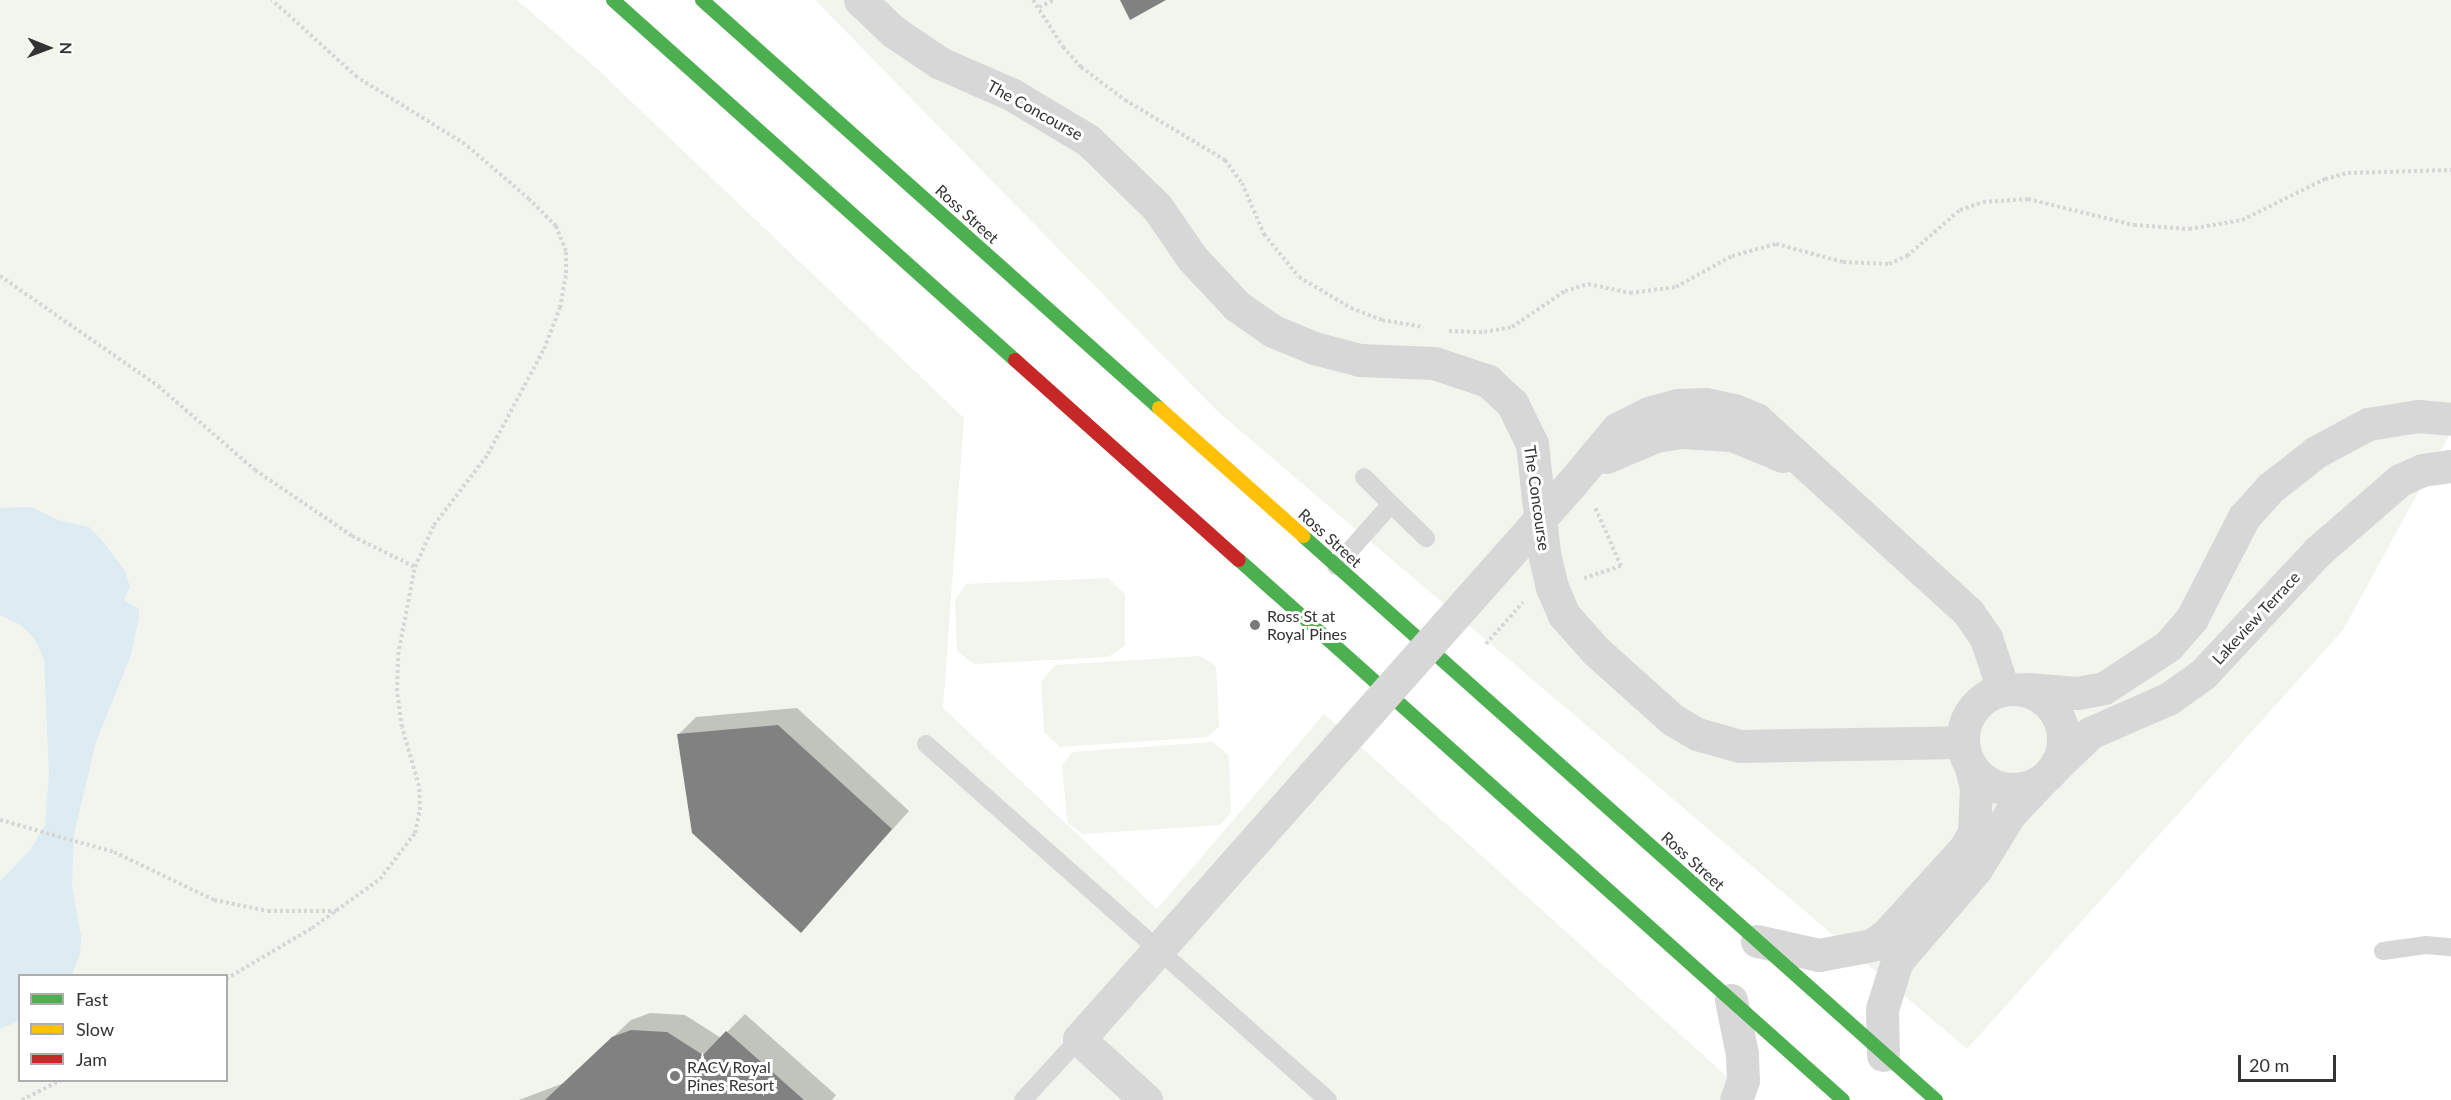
<!DOCTYPE html>
<html>
<head>
<meta charset="utf-8">
<style>
  body { margin:0 }
  #map { position:relative; width:2451px; height:1100px; overflow:hidden; background:#fff; font-family:Lato,sans-serif }
  div>[style] { position:absolute }
  .green>* { inset:0; background:#f1f5ed }
  .water>* { inset:0; background:#ddebf3 }
  .shadow>* { inset:0; background:#0003 }
  .building>* { inset:0; background:#818181 }
  .path>* { height:4px; margin-top:-2px; transform-origin:0; background:repeating-linear-gradient(90deg,#d6d6d6 0 3px,transparent 0 6px) }
  .lane>* { height:18px; margin:-9px; padding:0 9px; transform-origin:9px; border-radius:9px; background:#d7d7d7 }
  .street>* { height:33px; margin:-16.5px; padding:0 16.5px; transform-origin:16.5px; border-radius:16.5px; background:#d7d7d7 }
  .street>.ring { margin:-16.5px; padding:0; box-sizing:content-box; background:none; border:33px solid #d7d7d7; border-radius:50% }
  .fast>* { height:14px; margin:-7px; padding:0 7px; transform-origin:7px; border-radius:7px; background:#4caf50 }
  .slow>* { height:14px; margin:-7px; padding:0 7px; transform-origin:7px; border-radius:7px; background:#ffc107 }
  .jam>* { height:14px; margin:-7px; padding:0 7px; transform-origin:7px; border-radius:7px; background:#c62828 }
  .street-bridge>* { height:33px; margin:-16.5px; padding:0 16.5px; transform-origin:16.5px; border-radius:16.5px; background:#d7d7d7 }
  .dots>* { width:16px; height:16px; translate:-50% -50%; box-sizing:border-box; border:3px solid #fff; border-radius:50% }
  span { translate:-50% -50%; white-space:nowrap; text-align:center; line-height:1.15; -webkit-text-stroke:6px #fff; paint-order:stroke }
  .street-label { font-size:16px; color:#333 }
  .poi-label { font-size:16px; color:#333 }
  .left { translate:0 -50%; text-align:left }
  .legend { position:absolute; left:18px; top:974px; width:210px; height:108px; box-sizing:border-box; background:#fff; border:2px solid #adadad; margin:0; padding:8px 10px; list-style:none; font-size:18px; color:#333 }
  .legend li { display:flex; align-items:center; gap:12px; height:30px }
  .legend b { width:30px; border:2px solid #adadad }
  .north { position:absolute; left:18px; top:18px; width:60px; height:60px; -webkit-text-stroke:4px #fff; paint-order:stroke; rotate:91deg; font-size:16px; font-weight:700; line-height:24px; text-align:center; color:#333 }
  .north::after { content:''; display:block; margin:auto; width:21px; height:27px; background:#333; clip-path:polygon(50% 0,100% 100%,50% 72%,0 100%) }
  .scale { position:absolute; left:2238px; top:1055px; width:98px; height:27px; box-sizing:border-box; border:3px solid #333; border-top:0; padding-left:8px; font-size:18px; line-height:21px; white-space:nowrap; color:#333; -webkit-text-stroke:4px #fff; paint-order:stroke }
</style>
</head>
<body>
<div id="map">
  <div class="green">
    <div style="clip-path:polygon(evenodd,0 0,517px 0,593px 65px,964px 418px,943px 708px,1157px 909px,1324px 714px,1753px 1100px,0 1100px,0 0,20px 976px,226px 976px,226px 1080px,20px 1080px,20px 976px)"></div>
    <div style="clip-path:polygon(815px 0,2451px 0,2451px 432px,2343px 630px,1967px 1049px,1217px 411px)"></div>
    <div style="clip-path:polygon(1108px 578px,1125px 594px,1125px 646px,1108px 657px,974px 664px,957px 651px,955px 600px,966px 584px)"></div>
    <div style="clip-path:polygon(1200px 656px,1216px 666px,1219px 727px,1207px 737px,1060px 747px,1044px 732px,1041px 682px,1055px 665px)"></div>
    <div style="clip-path:polygon(1213px 742px,1229px 756px,1231px 812px,1220px 825px,1082px 834px,1067px 822px,1062px 765px,1072px 752px)"></div>
  </div>
  <div class="water">
    <div style="clip-path:polygon(31px 507px,58px 520px,89px 527px,102px 540px,125px 571px,130px 587px,124px 600px,139px 609px,139px 617px,131px 655px,96px 742px,74px 834px,72px 886px,81px 936px,80px 954px,72px 975px,20px 976px,19px 1021px,0 1029px,0 881px,30px 850px,45px 825px,49px 774px,44px 659px,34px 638px,21px 625px,0 615px,0 508px)"></div>
  </div>
  <div class="shadow">
    <div style="clip-path:polygon(797px 708px,909px 811px,801px 931px,678px 735px,696px 717px)"></div>
    <div style="clip-path:polygon(650px 1013px,685px 1015px,721px 1038px,745px 1014px,836px 1095px,832px 1100px,519px 1100px,564px 1083px,631px 1020px)"></div>
  </div>
  <div class="building">
    <div style="clip-path:polygon(1120px 0,1166px 0,1130px 20px)"></div>
    <div style="clip-path:polygon(778px 725px,892px 829px,801px 933px,692px 833px,677px 734px)"></div>
    <div style="clip-path:polygon(631px 1030px,667px 1032px,703px 1055px,726px 1031px,804px 1100px,545px 1100px,612px 1037px)"></div>
  </div>
  <div class="path">
    <div style="left:1033px;top:0;width:56px;rotate:57.4deg"></div>
    <div style="left:1063px;top:47px;width:27px;rotate:48deg"></div>
    <div style="left:1081px;top:67px;width:55px;rotate:36.9deg"></div>
    <div style="left:1125px;top:100px;width:117px;rotate:31deg"></div>
    <div style="left:1225px;top:160px;width:29px;rotate:54deg"></div>
    <div style="left:1242px;top:183px;width:56px;rotate:66.7deg"></div>
    <div style="left:1264px;top:234px;width:55px;rotate:50.9deg"></div>
    <div style="left:1299px;top:277px;width:61px;rotate:30.8deg"></div>
    <div style="left:1351px;top:308px;width:33px;rotate:21deg"></div>
    <div style="left:1382px;top:320px;width:42px;rotate:9.7deg"></div>
    <div style="left:1039px;top:7px;width:17px;rotate:-25deg"></div>
    <div style="left:0;top:276px;width:193px;rotate:34.8deg"></div>
    <div style="left:158px;top:386px;width:128px;rotate:40.9deg"></div>
    <div style="left:255px;top:470px;width:117px;rotate:34.2deg"></div>
    <div style="left:352px;top:536px;width:70px;rotate:26.2deg"></div>
    <div style="left:1449px;top:331px;width:35px;rotate:2deg"></div>
    <div style="left:1484px;top:332px;width:28px;rotate:-10deg"></div>
    <div style="left:1512px;top:327px;width:64px;rotate:-34.2deg"></div>
    <div style="left:1565px;top:291px;width:24px;rotate:-17deg"></div>
    <div style="left:1588px;top:284px;width:43px;rotate:12.1deg"></div>
    <div style="left:1630px;top:293px;width:46px;rotate:-7.4deg"></div>
    <div style="left:1676px;top:287px;width:64px;rotate:-29deg"></div>
    <div style="left:1732px;top:256px;width:46px;rotate:-15.3deg"></div>
    <div style="left:1776px;top:244px;width:69px;rotate:15deg"></div>
    <div style="left:1843px;top:262px;width:46px;rotate:2.5deg"></div>
    <div style="left:1889px;top:264px;width:20px;rotate:-24deg"></div>
    <div style="left:1907px;top:256px;width:70px;rotate:-41deg"></div>
    <div style="left:1960px;top:210px;width:24px;rotate:-19deg"></div>
    <div style="left:1983px;top:202px;width:45px;rotate:-3.8deg"></div>
    <div style="left:2028px;top:199px;width:109px;rotate:13.8deg"></div>
    <div style="left:2134px;top:225px;width:55px;rotate:4.2deg"></div>
    <div style="left:2189px;top:229px;width:54px;rotate:-9.6deg"></div>
    <div style="left:2242px;top:220px;width:93px;rotate:-26.3deg"></div>
    <div style="left:2325px;top:179px;width:24px;rotate:-15deg"></div>
    <div style="left:2348px;top:173px;width:103px;rotate:-1.7deg"></div>
    <div style="left:1584px;top:578px;width:39px;rotate:-18deg"></div>
    <div style="left:1621px;top:566px;width:64px;rotate:-113.8deg"></div>
    <div style="left:1486px;top:644px;width:56px;rotate:-48.6deg"></div>
    <div style="left:0;top:820px;width:118px;rotate:15.7deg"></div>
    <div style="left:114px;top:852px;width:111px;rotate:25.6deg"></div>
    <div style="left:214px;top:900px;width:55px;rotate:11.5deg"></div>
    <div style="left:268px;top:911px;width:68px"></div>
    <div style="left:226px;top:979px;width:100px;rotate:-30.7deg"></div>
    <div style="left:312px;top:928px;width:84px;rotate:-35.8deg"></div>
    <div style="left:380px;top:879px;width:58px;rotate:-52.7deg"></div>
    <div style="left:415px;top:833px;width:24px;rotate:-78deg"></div>
    <div style="left:420px;top:810px;width:24px;rotate:-92deg"></div>
    <div style="left:419px;top:786px;width:61px;rotate:-106.1deg"></div>
    <div style="left:402px;top:727px;width:36px;rotate:-98deg"></div>
    <div style="left:397px;top:691px;width:36px;rotate:-88deg"></div>
    <div style="left:398px;top:655px;width:90px;rotate:-79.1deg"></div>
    <div style="left:415px;top:567px;width:46px;rotate:-65.7deg"></div>
    <div style="left:434px;top:525px;width:89px;rotate:-52.7deg"></div>
    <div style="left:488px;top:454px;width:119px;rotate:-61.9deg"></div>
    <div style="left:544px;top:349px;width:44px;rotate:-68.7deg"></div>
    <div style="left:560px;top:308px;width:36px;rotate:-80deg"></div>
    <div style="left:566px;top:273px;width:22px;rotate:-90deg"></div>
    <div style="left:566px;top:251px;width:27px;rotate:-112deg"></div>
    <div style="left:556px;top:226px;width:38px;rotate:-135deg"></div>
    <div style="left:529px;top:199px;width:84px;rotate:-139.3deg"></div>
    <div style="left:465px;top:144px;width:127px;rotate:-148.2deg"></div>
    <div style="left:357px;top:77px;width:115px;rotate:-137.8deg"></div>
    <div style="left:22px;top:1100px;width:44px;rotate:-27.1deg"></div>
  </div>
  <div class="lane">
    <div style="left:1391px;top:504px;width:49px;rotate:44.2deg"></div>
    <div style="left:1336px;top:566px;width:83px;rotate:-48.4deg"></div>
    <div style="left:1391px;top:504px;width:38px;rotate:-135deg"></div>
    <div style="left:926px;top:744px;width:537px;rotate:41.53deg"></div>
    <div style="left:2383px;top:951px;width:43px;rotate:-7.9deg"></div>
    <div style="left:2426px;top:945px;width:25px;rotate:5deg"></div>
    <div style="left:1023px;top:1100px;width:83px;rotate:-47.4deg"></div>
  </div>
  <div class="street">
    <div style="left:860px;top:0;width:47px;rotate:43.3deg"></div>
    <div style="left:894px;top:32px;width:55px;rotate:34deg"></div>
    <div style="left:940px;top:63px;width:77px;rotate:23.6deg"></div>
    <div style="left:1011px;top:94px;width:90px;rotate:30.9deg"></div>
    <div style="left:1088px;top:140px;width:96px;rotate:44.2deg"></div>
    <div style="left:1157px;top:207px;width:62px;rotate:55.5deg"></div>
    <div style="left:1192px;top:258px;width:66px;rotate:46.8deg"></div>
    <div style="left:1237px;top:306px;width:44px;rotate:34.8deg"></div>
    <div style="left:1273px;top:331px;width:44px;rotate:22.5deg"></div>
    <div style="left:1314px;top:348px;width:48px;rotate:14.6deg"></div>
    <div style="left:1360px;top:360px;width:74px;rotate:2.3deg"></div>
    <div style="left:1434px;top:363px;width:57px;rotate:18.4deg"></div>
    <div style="left:1488px;top:381px;width:33px;rotate:43deg"></div>
    <div style="left:1512px;top:403px;width:46px;rotate:64deg"></div>
    <div style="left:1532px;top:444px;width:110px;rotate:83.7deg"></div>
    <div style="left:1544px;top:553px;width:35px;rotate:77deg"></div>
    <div style="left:1552px;top:587px;width:30px;rotate:67deg"></div>
    <div style="left:1564px;top:615px;width:48px;rotate:48.4deg"></div>
    <div style="left:1596px;top:651px;width:103px;rotate:41.9deg"></div>
    <div style="left:1673px;top:720px;width:28px;rotate:30deg"></div>
    <div style="left:1697px;top:734px;width:45px;rotate:15.6deg"></div>
    <div style="left:1740px;top:746px;width:222px;rotate:-1deg"></div>
    <div style="left:1606px;top:457px;width:54px;rotate:-22.8deg"></div>
    <div style="left:1656px;top:436px;width:26px;rotate:-9deg"></div>
    <div style="left:1682px;top:432px;width:50px;rotate:3.4deg"></div>
    <div style="left:1732px;top:435px;width:55px;rotate:22.4deg"></div>
    <div style="left:1572px;top:483px;width:70px;rotate:-50.2deg"></div>
    <div style="left:1617px;top:429px;width:35px;rotate:-27deg"></div>
    <div style="left:1648px;top:413px;width:30px;rotate:-15deg"></div>
    <div style="left:1677px;top:405px;width:28px;rotate:-2deg"></div>
    <div style="left:1705px;top:404px;width:30px;rotate:12deg"></div>
    <div style="left:1734px;top:410px;width:24px;rotate:22deg"></div>
    <div style="left:1756px;top:419px;width:287px;rotate:42.3deg"></div>
    <div style="left:1968px;top:612px;width:32px;rotate:55deg"></div>
    <div style="left:1986px;top:638px;width:54px;rotate:71.6deg"></div>
    <div class="ring" style="left:1963px;top:689px;width:67px;height:67px"></div>
    <div style="left:2027px;top:689px;width:50px;rotate:4.6deg"></div>
    <div style="left:2077px;top:693px;width:27px;rotate:-10deg"></div>
    <div style="left:2104px;top:688px;width:77px;rotate:-33.3deg"></div>
    <div style="left:2168px;top:646px;width:37px;rotate:-49deg"></div>
    <div style="left:2192px;top:618px;width:114px;rotate:-62.8deg"></div>
    <div style="left:2244px;top:517px;width:39px;rotate:-48deg"></div>
    <div style="left:2270px;top:488px;width:58px;rotate:-38deg"></div>
    <div style="left:2316px;top:452px;width:59px;rotate:-28.3deg"></div>
    <div style="left:2368px;top:424px;width:51px;rotate:-9.1deg"></div>
    <div style="left:2418px;top:416px;width:33px;rotate:5deg"></div>
    <div style="left:2056px;top:766px;width:47px;rotate:-44.1deg"></div>
    <div style="left:2090px;top:733px;width:85px;rotate:-23.6deg"></div>
    <div style="left:2168px;top:699px;width:43px;rotate:-35.5deg"></div>
    <div style="left:2203px;top:674px;width:168px;rotate:-46.9deg"></div>
    <div style="left:2318px;top:551px;width:108px;rotate:-40.9deg"></div>
    <div style="left:2400px;top:480px;width:24px;rotate:-24deg"></div>
    <div style="left:2422px;top:470px;width:29px;rotate:-8deg"></div>
    <div style="left:1757px;top:941px;width:64px;rotate:12.7deg"></div>
    <div style="left:1819px;top:955px;width:54px;rotate:-10.7deg"></div>
    <div style="left:1872px;top:945px;width:17px;rotate:-36deg"></div>
    <div style="left:1886px;top:935px;width:119px;rotate:-47.7deg"></div>
    <div style="left:1966px;top:847px;width:17px;rotate:-62deg"></div>
    <div style="left:1974px;top:832px;width:45px;rotate:-87.5deg"></div>
    <div style="left:1976px;top:787px;width:20px;rotate:-105deg"></div>
    <div style="left:1731px;top:1000px;width:55px;rotate:78.5deg"></div>
    <div style="left:1742px;top:1054px;width:26px;rotate:88deg"></div>
    <div style="left:1743px;top:1080px;width:21px;rotate:109deg"></div>
    <div style="left:1079px;top:1039px;width:91px;rotate:42.3deg"></div>
    <div style="left:1883px;top:1055px;width:46px;rotate:-91.2deg"></div>
    <div style="left:1882px;top:1009px;width:50px;rotate:-72.6deg"></div>
    <div style="left:1897px;top:961px;width:121px;rotate:-49.3deg"></div>
    <div style="left:1976px;top:869px;width:65px;rotate:-58.3deg"></div>
    <div style="left:2010px;top:814px;width:45px;rotate:-46.8deg"></div>
  </div>
  <div class="fast">
    <div style="left:613px;top:0;width:540px;rotate:41.85deg"></div>
    <div style="left:702px;top:0;width:613px;rotate:41.76deg"></div>
    <div style="left:1303px;top:536px;width:848px;rotate:41.7deg"></div>
    <div style="left:1239px;top:560px;width:810px;rotate:41.8deg"></div>
  </div>
  <div class="slow">
    <div style="left:1159px;top:408px;width:193px;rotate:41.6deg"></div>
  </div>
  <div class="jam">
    <div style="left:1015px;top:360px;width:300px;rotate:41.8deg"></div>
  </div>
  <div class="street-bridge">
    <div style="left:1079px;top:1039px;width:743px;rotate:-48.44deg"></div>
  </div>
  <div class="dots">
    <div style="left:1255px;top:625px;background:#7a7a7a"></div>
    <div style="left:675px;top:1076px;background:#7a7a7a"></div>
  </div>
  <div class="street-label">
    <span style="left:1035px;top:110px;rotate:29deg">The Concourse</span>
    <span style="left:967px;top:214px;rotate:42deg">Ross Street</span>
    <span style="left:1537px;top:498px;rotate:82deg">The Concourse</span>
    <span style="left:1330px;top:538px;rotate:42deg">Ross Street</span>
    <span style="left:2256px;top:618px;rotate:-47deg">Lakeview Terrace</span>
    <span style="left:1693px;top:861px;rotate:42deg">Ross Street</span>
  </div>
  <div class="poi-label">
    <span class="left" style="left:1267px;top:625px">Ross St at<br>Royal Pines</span>
    <span class="left" style="left:687px;top:1076px">RACV Royal<br>Pines Resort</span>
  </div>
  <ul class="legend">
  <li><b style="height:8px;background:#4caf50"></b>Fast</li>
  <li><b style="height:8px;background:#ffc107"></b>Slow</li>
  <li><b style="height:8px;background:#c62828"></b>Jam</li>
  </ul>
  <div class="north">N</div>
  <div class="scale">20 m</div>
</div>
</body>
</html>
